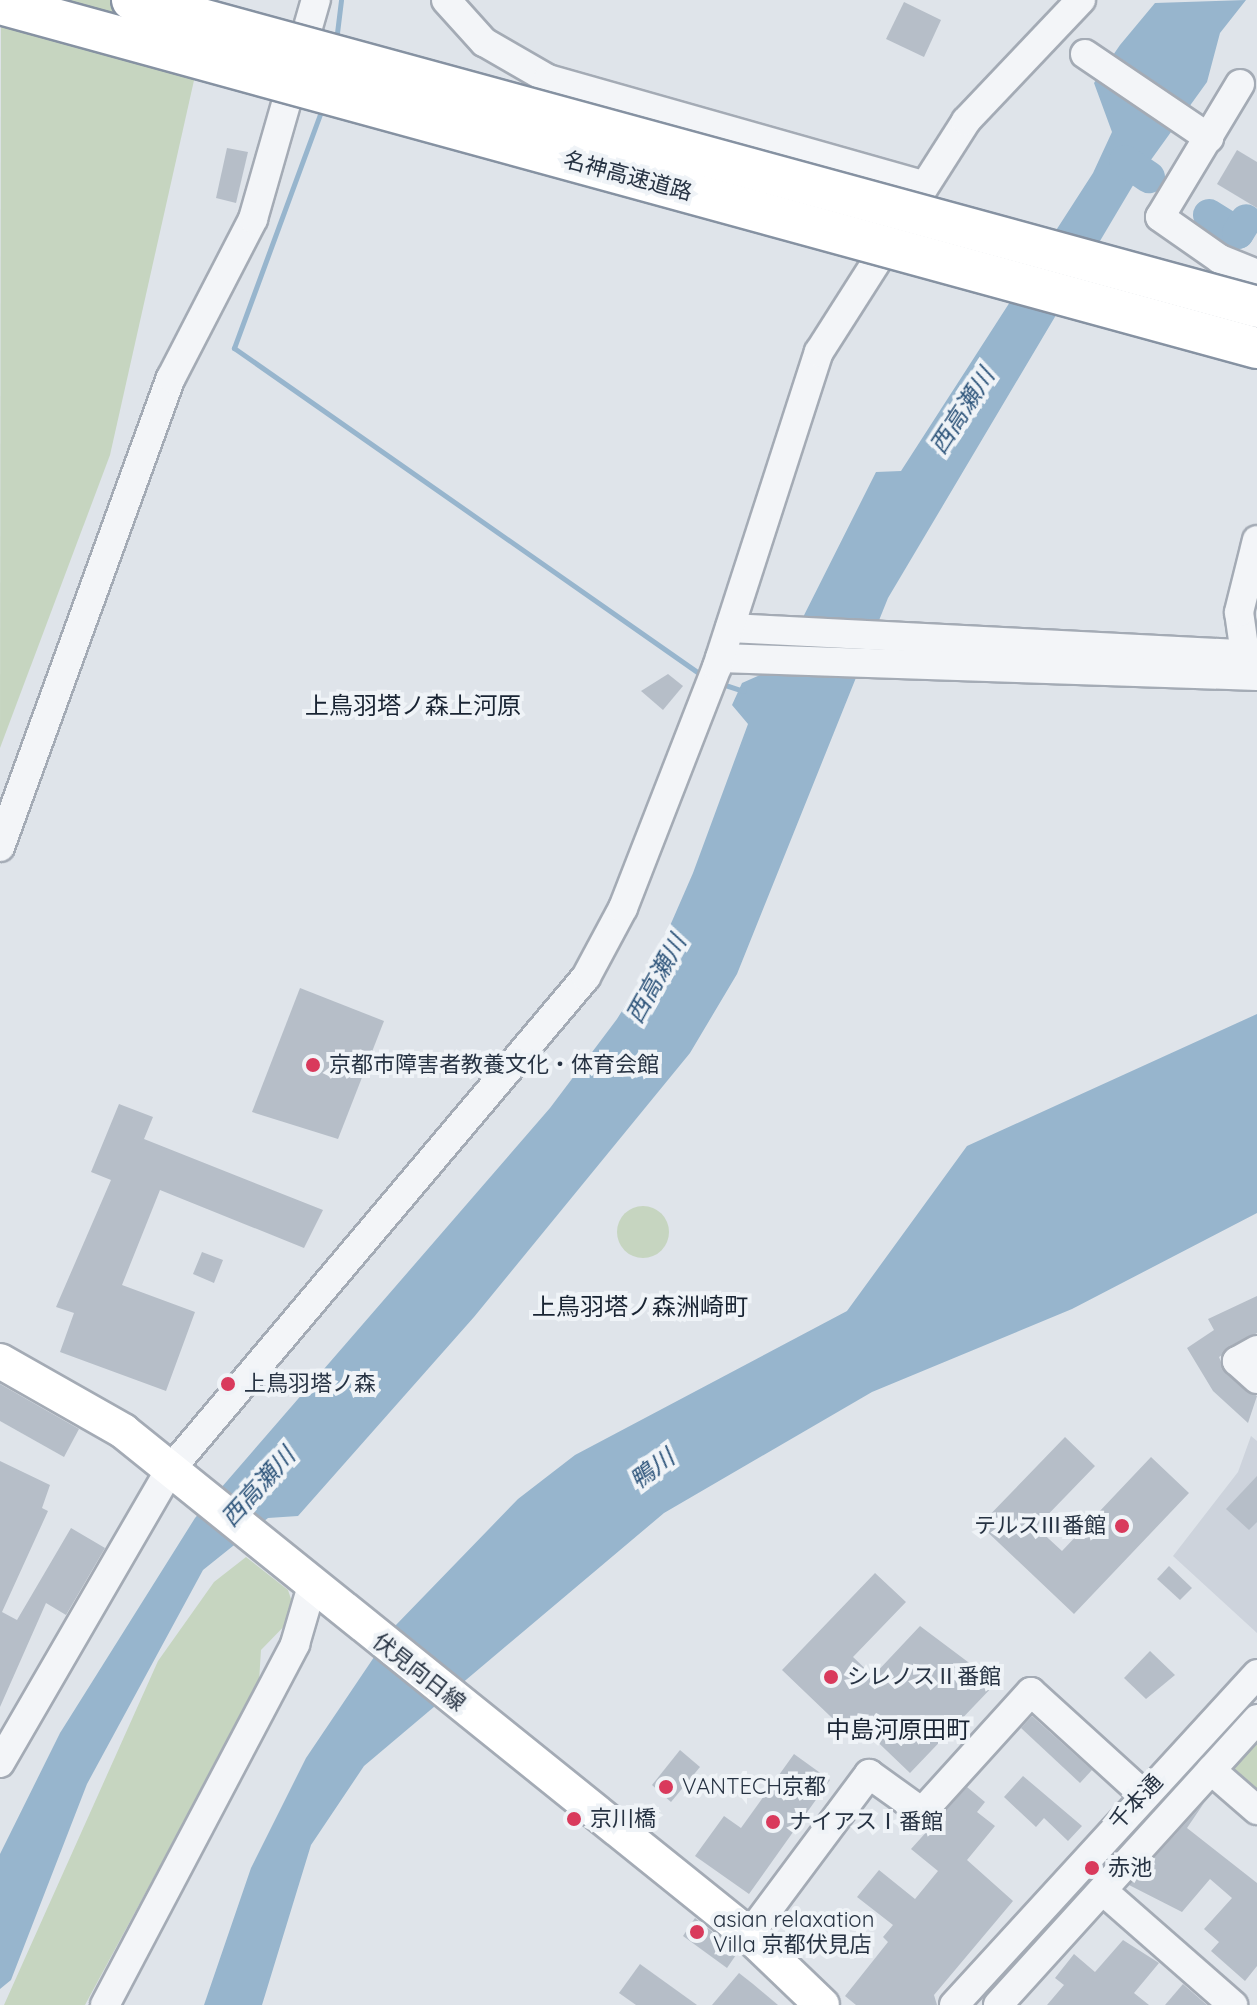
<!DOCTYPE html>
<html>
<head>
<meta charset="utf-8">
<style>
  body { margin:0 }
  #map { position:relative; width:1257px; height:2005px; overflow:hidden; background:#dfe4ea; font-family:Quicksand,"Noto Sans JP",sans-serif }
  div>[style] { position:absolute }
  .built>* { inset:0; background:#cdd3dc }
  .green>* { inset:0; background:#c6d5c0 }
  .round { border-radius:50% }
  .water>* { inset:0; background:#97b5cd }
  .stream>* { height:5px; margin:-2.5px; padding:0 2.5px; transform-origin:2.5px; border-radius:2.5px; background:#97b5cd }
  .river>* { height:32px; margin:-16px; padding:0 16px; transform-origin:16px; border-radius:16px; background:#97b5cd }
  .building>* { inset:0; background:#b6bec8 }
  .roads { filter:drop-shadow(2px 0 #a4abb5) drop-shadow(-2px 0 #a4abb5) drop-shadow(0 2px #a4abb5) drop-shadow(0 -2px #a4abb5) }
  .minor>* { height:28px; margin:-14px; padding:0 14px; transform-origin:14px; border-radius:14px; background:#f3f5f8 }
  .major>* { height:34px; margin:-17px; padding:0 17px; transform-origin:17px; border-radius:17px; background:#fff }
  .bridges { filter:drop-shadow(2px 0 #8692a2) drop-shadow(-2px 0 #8692a2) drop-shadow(0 2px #8692a2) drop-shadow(0 -2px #8692a2) }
  .highway-bridge>* { height:40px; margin:-20px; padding:0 20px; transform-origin:20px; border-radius:20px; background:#fff }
  .dots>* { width:22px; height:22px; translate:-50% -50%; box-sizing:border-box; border:4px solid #eff3f7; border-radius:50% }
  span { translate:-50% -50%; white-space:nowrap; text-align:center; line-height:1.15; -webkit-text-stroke:8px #eff3f7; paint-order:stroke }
  .street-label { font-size:22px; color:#273343 }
  .poi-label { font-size:22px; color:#273343 }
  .left { translate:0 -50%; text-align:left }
  .right { translate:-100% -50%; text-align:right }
  .water-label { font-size:24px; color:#2d547a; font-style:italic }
  .neighbourhood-label { font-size:24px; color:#192433 }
</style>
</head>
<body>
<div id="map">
  <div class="built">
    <div style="clip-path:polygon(1251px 1436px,1257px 1441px,1257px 1633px,1173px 1556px,1238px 1472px)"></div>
  </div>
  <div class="green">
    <div style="clip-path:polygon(1px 0,212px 0,110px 455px,0 748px)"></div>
    <div class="round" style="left:617px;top:1206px;width:52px;height:52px"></div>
    <div style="clip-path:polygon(246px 1557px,288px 1590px,296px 1614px,261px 1650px,259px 1682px,85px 2005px,4px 2005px,158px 1661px,214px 1582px)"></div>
    <div style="clip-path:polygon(1257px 1731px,1257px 1802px,1228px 1776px,1227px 1763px)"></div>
  </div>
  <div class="water">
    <div style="clip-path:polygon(1246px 0,1220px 33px,1207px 82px,1135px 182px,888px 598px,737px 974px,690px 1053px,474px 1317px,298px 1516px,268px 1518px,203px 1570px,87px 1784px,11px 1980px,0 1989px,0 1854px,60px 1733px,195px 1518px,550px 1108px,617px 1019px,659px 951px,693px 873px,748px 724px,732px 705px,742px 683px,778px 667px,876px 472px,901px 471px,1093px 173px,1112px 132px,1094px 83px,1120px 45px,1155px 3px)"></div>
    <div style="clip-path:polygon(1257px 1014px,1257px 1213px,1072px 1309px,872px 1392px,664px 1513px,364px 1766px,311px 1845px,262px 2005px,204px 2005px,251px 1868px,306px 1758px,395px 1626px,518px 1499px,575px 1455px,847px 1311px,967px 1146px)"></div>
  </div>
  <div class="stream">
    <div style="left:336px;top:41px;width:41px;rotate:-83deg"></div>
    <div style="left:323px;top:106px;width:258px;rotate:110.2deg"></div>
    <div style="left:234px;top:348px;width:572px;rotate:34.97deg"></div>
    <div style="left:719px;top:683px;width:26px;rotate:18deg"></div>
  </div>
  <div class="river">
    <div style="left:1125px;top:161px;width:29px;rotate:34deg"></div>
    <div style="left:1209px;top:215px;width:34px;rotate:32deg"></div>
    <div style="left:1238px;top:233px;width:15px;rotate:-58deg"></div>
  </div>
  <div class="building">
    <div style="clip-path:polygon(904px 2px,941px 20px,924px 57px,886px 39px)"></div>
    <div style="clip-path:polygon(227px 148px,248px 152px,236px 203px,216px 198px)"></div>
    <div style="clip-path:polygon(1237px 150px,1257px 162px,1257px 208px,1217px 184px)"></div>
    <div style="clip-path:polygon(668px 674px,683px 686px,663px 710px,641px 691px)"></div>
    <div style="clip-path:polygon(300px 988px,384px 1021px,338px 1139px,252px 1112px)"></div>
    <div style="clip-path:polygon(119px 1104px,153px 1117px,144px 1139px,323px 1210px,304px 1248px,160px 1190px,122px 1285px,195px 1312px,166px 1391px,60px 1352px,74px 1313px,56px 1307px,111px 1180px,91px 1172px)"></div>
    <div style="clip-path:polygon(202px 1252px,223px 1260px,214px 1283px,193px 1274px)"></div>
    <div style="clip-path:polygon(1257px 1296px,1257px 1333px,1219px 1357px,1226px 1374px,1257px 1396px,1248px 1423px,1213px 1391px,1187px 1348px,1214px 1330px,1208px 1319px)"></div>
    <div style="clip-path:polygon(0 1384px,79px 1429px,64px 1457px,0 1421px)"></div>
    <div style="clip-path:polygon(1065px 1437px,1095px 1466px,1036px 1527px,1062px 1551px,1151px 1457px,1189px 1493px,1074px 1614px,980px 1525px)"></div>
    <div style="clip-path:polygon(0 1461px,50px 1485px,42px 1508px,48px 1511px,2px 1612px,17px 1620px,71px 1528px,105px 1548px,66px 1615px,46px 1603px,0 1707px)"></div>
    <div style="clip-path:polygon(1257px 1476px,1257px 1522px,1249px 1530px,1226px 1509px)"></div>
    <div style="clip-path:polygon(1169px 1566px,1192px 1588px,1180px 1600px,1157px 1579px)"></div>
    <div style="clip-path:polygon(875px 1573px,906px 1602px,853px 1657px,873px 1676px,920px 1626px,996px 1683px,910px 1773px,863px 1728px,853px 1738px,782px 1670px)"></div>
    <div style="clip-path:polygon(1150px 1651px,1175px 1675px,1146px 1699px,1124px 1678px)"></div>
    <div style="clip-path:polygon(1032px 1716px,1092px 1770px,1080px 1783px,1021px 1728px)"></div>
    <div style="clip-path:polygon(680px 1750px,700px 1767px,671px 1802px,652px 1785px)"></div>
    <div style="clip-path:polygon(794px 1754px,830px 1780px,749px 1894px,695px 1856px,724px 1816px,741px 1828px)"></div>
    <div style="clip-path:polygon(1023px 1776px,1082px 1826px,1068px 1841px,1044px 1818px,1036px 1827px,1004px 1797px)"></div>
    <div style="clip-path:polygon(967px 1787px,985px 1802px,977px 1812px,995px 1826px,967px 1860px,1013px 1901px,934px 1995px,937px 2005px,856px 2005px,845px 1996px,888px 1942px,883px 1937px,893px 1925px,857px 1897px,879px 1870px,915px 1899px,938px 1871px,911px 1849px)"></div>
    <div style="clip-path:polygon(1204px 1803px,1187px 1828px,1257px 1883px,1257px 1966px,1245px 1981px,1211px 1951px,1219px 1942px,1204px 1929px,1232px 1898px,1210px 1879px,1182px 1912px,1129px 1885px)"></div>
    <div style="clip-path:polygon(695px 1918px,738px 1952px,727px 1968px,683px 1936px)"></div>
    <div style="clip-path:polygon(1123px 1940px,1159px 1963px,1134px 1993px,1149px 2005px,1047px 2005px,1064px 1985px,1055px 1978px,1074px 1954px,1095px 1972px)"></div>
    <div style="clip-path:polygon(640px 1964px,697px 2005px,636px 2005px,619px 1993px)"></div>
    <div style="clip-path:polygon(739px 1973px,753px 1984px,778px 2005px,712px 2005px)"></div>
    <div style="clip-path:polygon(1183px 1984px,1207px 2005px,1165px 2005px)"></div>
  </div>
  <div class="roads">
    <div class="minor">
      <div style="left:446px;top:0;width:57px;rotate:47.9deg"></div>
      <div style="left:484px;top:42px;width:74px;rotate:30deg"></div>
      <div style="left:548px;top:79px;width:387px;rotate:15.8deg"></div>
      <div style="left:1085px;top:54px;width:150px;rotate:34.1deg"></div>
      <div style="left:1240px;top:84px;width:155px;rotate:121deg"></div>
      <div style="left:1160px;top:217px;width:73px;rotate:35deg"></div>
      <div style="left:1220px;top:259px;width:40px;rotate:22deg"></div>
      <div style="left:730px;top:628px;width:528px;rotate:2.93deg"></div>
      <div style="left:1245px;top:654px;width:42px;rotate:-98.1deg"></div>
      <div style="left:1239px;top:612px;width:74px;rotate:-76deg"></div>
      <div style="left:720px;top:658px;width:537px;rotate:1.92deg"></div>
      <div style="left:0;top:847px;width:499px;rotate:-70deg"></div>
      <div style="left:171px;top:378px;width:179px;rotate:-62.7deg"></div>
      <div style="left:253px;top:219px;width:228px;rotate:-74deg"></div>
      <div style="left:1257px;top:1350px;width:23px;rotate:151deg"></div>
      <div style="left:1237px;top:1361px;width:27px;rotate:42deg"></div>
      <div style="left:0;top:1763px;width:339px;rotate:-59.9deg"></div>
      <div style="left:170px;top:1470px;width:645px;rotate:-49.84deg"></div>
      <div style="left:586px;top:977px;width:78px;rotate:-61.8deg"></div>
      <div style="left:623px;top:908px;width:259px;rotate:-68.7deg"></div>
      <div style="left:717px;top:667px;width:331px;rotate:-72.1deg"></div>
      <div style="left:819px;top:352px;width:274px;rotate:-57.5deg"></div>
      <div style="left:966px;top:121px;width:167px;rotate:-46.5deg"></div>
      <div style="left:1211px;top:1770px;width:61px;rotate:41deg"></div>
      <div style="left:1103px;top:1891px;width:173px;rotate:41.2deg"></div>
      <div style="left:749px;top:1935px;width:201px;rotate:-53.3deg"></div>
      <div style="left:869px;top:1774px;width:65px;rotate:35.6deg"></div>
      <div style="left:922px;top:1812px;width:162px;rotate:-47.8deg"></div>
      <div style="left:1031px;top:1692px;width:151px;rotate:42.3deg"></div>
      <div style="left:105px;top:2005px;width:408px;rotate:-62.2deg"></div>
      <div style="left:295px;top:1644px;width:60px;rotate:-73.7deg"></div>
      <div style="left:954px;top:2005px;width:449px;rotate:-47.5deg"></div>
      <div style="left:998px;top:2005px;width:386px;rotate:-47.8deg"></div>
    </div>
    <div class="major">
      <div style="left:0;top:1361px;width:142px;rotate:29.6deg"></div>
      <div style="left:123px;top:1431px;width:804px;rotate:38.84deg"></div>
      <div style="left:749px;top:1935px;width:101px;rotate:43.8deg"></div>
    </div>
  </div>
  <div class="bridges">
    <div class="highway-bridge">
      <div style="left:132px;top:0;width:1166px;rotate:15.26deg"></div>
      <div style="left:0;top:4px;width:1303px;rotate:15.31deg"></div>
    </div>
  </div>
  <div class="dots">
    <div style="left:313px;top:1065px;background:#d93a5c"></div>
    <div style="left:228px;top:1384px;background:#d93a5c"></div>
    <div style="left:1122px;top:1526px;background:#d93a5c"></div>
    <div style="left:831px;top:1677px;background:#d93a5c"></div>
    <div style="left:666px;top:1787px;background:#d93a5c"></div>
    <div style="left:574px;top:1819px;background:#d93a5c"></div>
    <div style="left:773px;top:1822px;background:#d93a5c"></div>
    <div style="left:1092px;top:1868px;background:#d93a5c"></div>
    <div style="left:697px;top:1932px;background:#d93a5c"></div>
  </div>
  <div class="street-label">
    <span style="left:628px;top:176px;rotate:15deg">名神高速道路</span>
    <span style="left:419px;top:1672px;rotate:38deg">伏見向日線</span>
    <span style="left:1136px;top:1802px;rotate:-47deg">千本通</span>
  </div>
  <div class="poi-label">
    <span class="left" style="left:329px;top:1065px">京都市障害者教養文化・体育会館</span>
    <span class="left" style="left:244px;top:1384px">上鳥羽塔ノ森</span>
    <span class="right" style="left:1106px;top:1526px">テルスⅢ番館</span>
    <span class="left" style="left:847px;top:1677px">シレノスⅡ番館</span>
    <span class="left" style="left:682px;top:1787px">VANTECH京都</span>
    <span class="left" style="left:590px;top:1819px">京川橋</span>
    <span class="left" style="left:789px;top:1822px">ナイアスⅠ番館</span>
    <span class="left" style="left:1108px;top:1868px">赤池</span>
    <span class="left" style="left:713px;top:1932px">asian relaxation<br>Villa 京都伏見店</span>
  </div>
  <div class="water-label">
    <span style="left:962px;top:411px;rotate:-57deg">西高瀬川</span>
    <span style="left:656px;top:979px;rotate:-61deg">西高瀬川</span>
    <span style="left:652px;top:1469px;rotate:-37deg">鴨川</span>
    <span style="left:258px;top:1487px;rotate:-48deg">西高瀬川</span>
  </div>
  <div class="neighbourhood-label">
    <span style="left:413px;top:706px">上鳥羽塔ノ森上河原</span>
    <span style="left:640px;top:1307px">上鳥羽塔ノ森洲崎町</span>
    <span style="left:898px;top:1730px">中島河原田町</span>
  </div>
</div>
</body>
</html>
